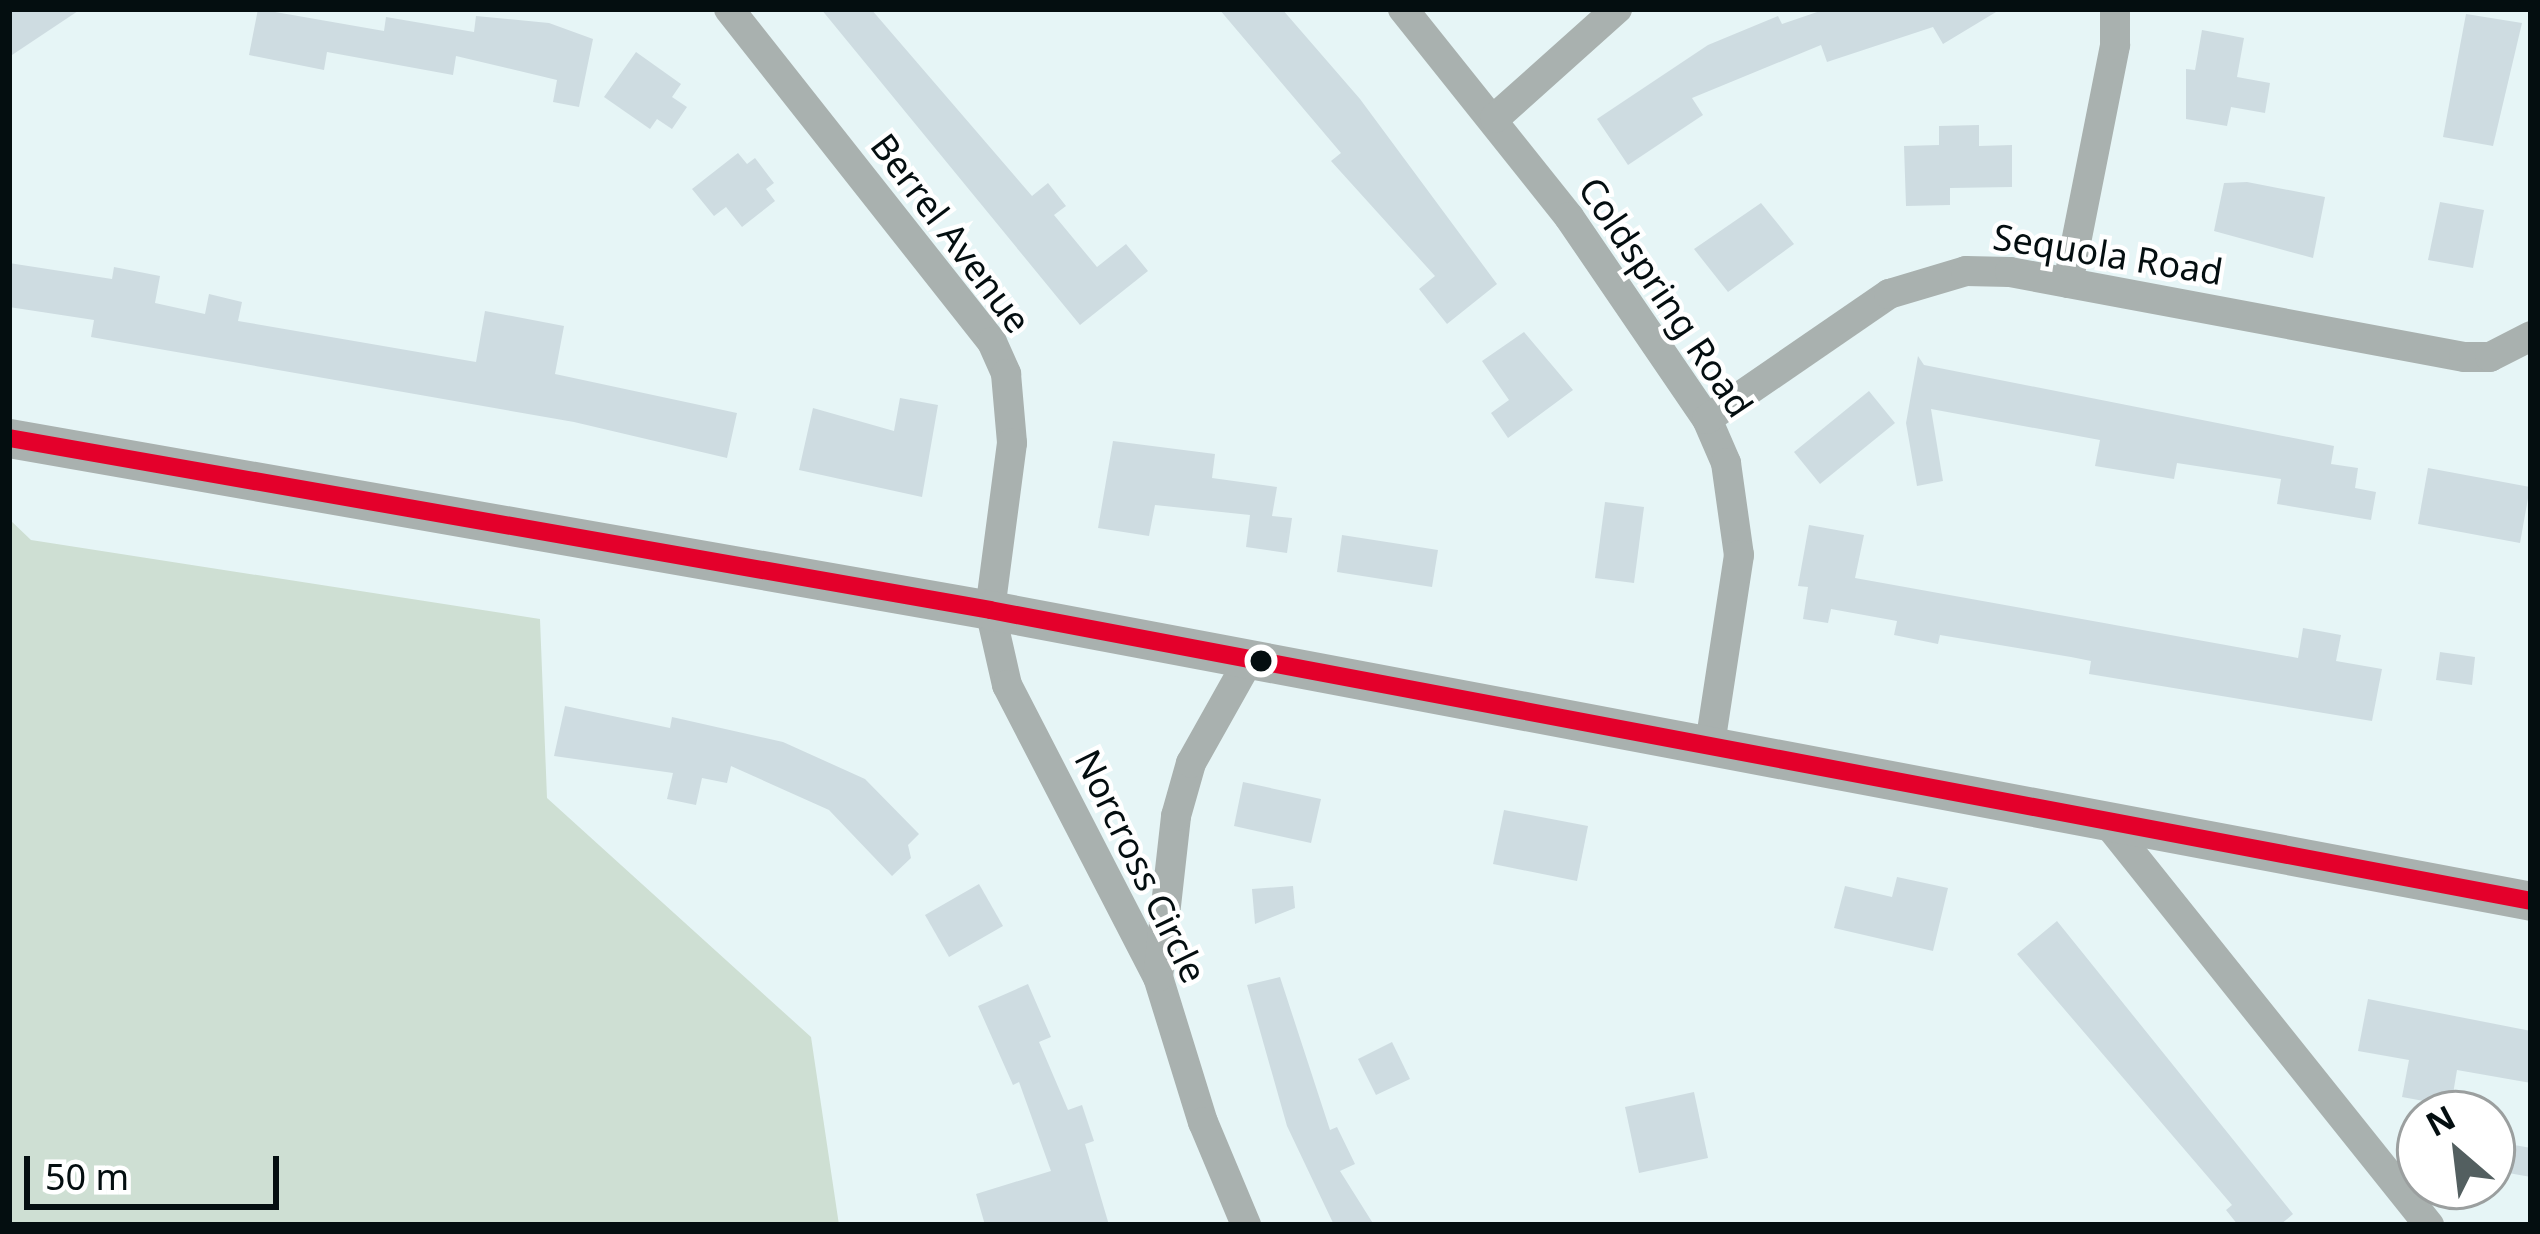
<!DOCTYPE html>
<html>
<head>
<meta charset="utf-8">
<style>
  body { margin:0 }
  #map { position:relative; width:2540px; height:1234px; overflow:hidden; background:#e6f5f6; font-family:"Noto Sans",sans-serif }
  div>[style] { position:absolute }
  .green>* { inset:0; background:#cedfd3 }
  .building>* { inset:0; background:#cedce1 }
  .minor>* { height:30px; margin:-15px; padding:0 15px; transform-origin:15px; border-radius:15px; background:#a9b1af }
  .tertiary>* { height:39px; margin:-19.5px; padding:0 19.5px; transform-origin:19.5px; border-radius:19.5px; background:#a9b1af }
  .bus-1>* { height:18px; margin:-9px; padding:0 9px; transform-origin:9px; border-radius:9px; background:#e4002b }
  .dots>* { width:33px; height:33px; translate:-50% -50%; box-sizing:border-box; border:6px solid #fff; border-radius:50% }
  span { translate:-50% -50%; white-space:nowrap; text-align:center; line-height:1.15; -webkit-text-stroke:9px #fff; paint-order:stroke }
  .street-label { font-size:36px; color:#040e10 }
  .frame { position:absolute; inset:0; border:12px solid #040e10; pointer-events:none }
  .north { position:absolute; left:2396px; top:1090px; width:120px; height:120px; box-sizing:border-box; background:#fff; border:3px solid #9b9f9f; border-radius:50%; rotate:332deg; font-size:33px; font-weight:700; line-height:48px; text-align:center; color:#040e10 }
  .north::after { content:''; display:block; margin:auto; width:42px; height:54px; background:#535f60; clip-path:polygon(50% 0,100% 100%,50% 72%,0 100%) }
  .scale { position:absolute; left:24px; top:1156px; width:255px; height:54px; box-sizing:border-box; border:6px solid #040e10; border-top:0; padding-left:15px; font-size:36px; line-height:42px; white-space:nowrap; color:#040e10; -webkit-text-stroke:9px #fff; paint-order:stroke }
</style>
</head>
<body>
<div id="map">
  <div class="green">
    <div style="clip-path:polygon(9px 519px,31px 540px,540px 619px,547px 798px,811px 1037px,839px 1225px,9px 1225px)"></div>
  </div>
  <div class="building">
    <div style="clip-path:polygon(9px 9px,81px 9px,9px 57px)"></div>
    <div style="clip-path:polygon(258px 9px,384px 31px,386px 17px,474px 32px,476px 16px,549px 23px,593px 39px,579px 107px,553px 102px,557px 80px,456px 56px,453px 75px,327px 52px,324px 70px,249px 55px)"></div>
    <div style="clip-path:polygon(821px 9px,871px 9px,1032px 196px,1048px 183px,1066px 206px,1054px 215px,1097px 267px,1126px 244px,1148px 271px,1080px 325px)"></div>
    <div style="clip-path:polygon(1219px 9px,1282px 9px,1360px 99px,1497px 284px,1447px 324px,1419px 289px,1435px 276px,1331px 161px,1341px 153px)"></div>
    <div style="clip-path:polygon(1826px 9px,2001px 9px,1943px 44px,1933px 27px,1827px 62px,1821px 45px,1692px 98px,1703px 115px,1628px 165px,1597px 119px,1708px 45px,1778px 16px,1782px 24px)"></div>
    <div style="clip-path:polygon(2466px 14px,2522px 23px,2493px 146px,2443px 137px)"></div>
    <div style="clip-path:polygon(2202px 30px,2244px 38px,2237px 77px,2270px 83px,2265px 113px,2231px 107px,2227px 126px,2186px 119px,2186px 69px,2195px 70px)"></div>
    <div style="clip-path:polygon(636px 52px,681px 84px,672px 97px,687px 107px,672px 129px,657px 119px,650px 129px,604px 97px)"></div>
    <div style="clip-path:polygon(1979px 125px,1979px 146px,2012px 145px,2012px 187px,1950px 188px,1950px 205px,1906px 206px,1904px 146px,1939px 145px,1939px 126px)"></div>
    <div style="clip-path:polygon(738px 153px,747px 164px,755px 158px,774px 183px,766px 189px,775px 201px,742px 227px,726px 207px,714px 216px,692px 189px)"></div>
    <div style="clip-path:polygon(2247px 182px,2325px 197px,2313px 258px,2214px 231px,2224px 183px)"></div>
    <div style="clip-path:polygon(2440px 202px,2484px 210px,2473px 268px,2428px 260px)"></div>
    <div style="clip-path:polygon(1761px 203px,1794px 244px,1728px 292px,1694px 249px)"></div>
    <div style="clip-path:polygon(9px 263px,112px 279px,114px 267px,160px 276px,155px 303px,205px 314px,209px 294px,242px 302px,238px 321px,476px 362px,485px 311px,564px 326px,555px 374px,737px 413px,727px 458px,574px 422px,91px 337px,94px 320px,9px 307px)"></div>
    <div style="clip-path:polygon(1524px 332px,1573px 390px,1508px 438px,1491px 413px,1509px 400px,1482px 361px)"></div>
    <div style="clip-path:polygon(1918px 356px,1924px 365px,2334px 446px,2331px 464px,2358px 468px,2355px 488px,2376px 492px,2371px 520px,2277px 504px,2281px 479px,2177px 463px,2174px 479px,2095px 466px,2100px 440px,1931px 409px,1943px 481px,1917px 486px,1906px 423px)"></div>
    <div style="clip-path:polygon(1869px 391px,1895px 423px,1820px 484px,1794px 452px)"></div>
    <div style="clip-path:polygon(900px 398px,938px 405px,922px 497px,799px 470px,813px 408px,894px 431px)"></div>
    <div style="clip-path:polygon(1113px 441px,1215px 454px,1212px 478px,1277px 487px,1272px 516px,1292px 518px,1287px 553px,1246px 547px,1250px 515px,1155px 505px,1149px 536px,1098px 528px)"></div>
    <div style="clip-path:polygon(2428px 468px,2530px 487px,2520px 543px,2418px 524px)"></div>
    <div style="clip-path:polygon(1605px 502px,1644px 507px,1634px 583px,1595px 578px)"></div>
    <div style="clip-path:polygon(1809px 525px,1864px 535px,1855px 578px,2298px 658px,2303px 628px,2341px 635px,2336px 661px,2382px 669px,2372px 721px,2089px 674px,2091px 661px,2071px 657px,1940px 635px,1938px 644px,1894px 635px,1897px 621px,1831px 609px,1828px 623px,1803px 619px,1808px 587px,1798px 586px)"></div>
    <div style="clip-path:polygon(1342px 535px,1438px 550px,1432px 587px,1337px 572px)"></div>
    <div style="clip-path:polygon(2440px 652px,2475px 657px,2472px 685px,2436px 680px)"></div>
    <div style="clip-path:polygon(565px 706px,670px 728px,672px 717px,783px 742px,865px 779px,919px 834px,908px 845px,911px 858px,892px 876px,829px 810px,731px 766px,727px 783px,702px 778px,696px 805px,667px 799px,673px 773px,554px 756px)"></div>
    <div style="clip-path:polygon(1243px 782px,1321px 799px,1311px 843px,1234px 826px)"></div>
    <div style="clip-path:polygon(1504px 810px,1588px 826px,1577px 881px,1493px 864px)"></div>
    <div style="clip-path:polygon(1897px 877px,1948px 888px,1933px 951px,1834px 928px,1845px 886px,1892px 897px)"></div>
    <div style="clip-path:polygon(979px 884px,1003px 926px,949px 957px,925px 915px)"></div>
    <div style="clip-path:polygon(1293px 886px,1295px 908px,1255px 924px,1252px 889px)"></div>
    <div style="clip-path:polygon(2057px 921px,2293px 1214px,2280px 1225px,2238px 1225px,2226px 1210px,2232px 1205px,2017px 954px)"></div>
    <div style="clip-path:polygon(1280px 977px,1330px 1130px,1337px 1127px,1355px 1164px,1340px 1171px,1374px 1225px,1334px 1225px,1287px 1126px,1247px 985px)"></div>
    <div style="clip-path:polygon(1028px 984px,1051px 1037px,1039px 1042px,1068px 1110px,1082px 1105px,1094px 1141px,1085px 1144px,1109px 1225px,985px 1225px,976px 1194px,1051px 1171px,1019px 1082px,1013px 1085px,978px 1006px)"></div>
    <div style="clip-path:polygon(2368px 999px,2531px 1031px,2531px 1083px,2457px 1070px,2451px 1106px,2402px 1097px,2409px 1060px,2358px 1051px)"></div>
    <div style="clip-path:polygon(1392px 1042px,1410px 1079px,1376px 1095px,1358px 1059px)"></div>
    <div style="clip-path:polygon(1694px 1092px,1708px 1158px,1639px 1173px,1625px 1107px)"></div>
    <div style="clip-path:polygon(2503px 1143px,2531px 1148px,2531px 1177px,2497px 1171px)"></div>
  </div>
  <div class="minor">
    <div style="left:729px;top:9px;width:424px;rotate:51.7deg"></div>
    <div style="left:992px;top:342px;width:35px;rotate:66deg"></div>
    <div style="left:1006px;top:374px;width:69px;rotate:85deg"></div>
    <div style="left:1012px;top:443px;width:168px;rotate:97.5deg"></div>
    <div style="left:990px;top:610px;width:77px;rotate:77.2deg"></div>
    <div style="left:1007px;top:685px;width:329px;rotate:62.7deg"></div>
    <div style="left:1158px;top:977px;width:152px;rotate:72.8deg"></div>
    <div style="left:1203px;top:1122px;width:112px;rotate:67.3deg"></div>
    <div style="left:1403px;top:9px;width:266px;rotate:51.4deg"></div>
    <div style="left:1569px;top:217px;width:245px;rotate:55.7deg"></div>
    <div style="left:1707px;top:419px;width:48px;rotate:66.6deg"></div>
    <div style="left:1726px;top:463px;width:93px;rotate:82deg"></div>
    <div style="left:1739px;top:555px;width:192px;rotate:98.7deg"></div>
    <div style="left:1495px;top:118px;width:164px;rotate:-41.8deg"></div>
    <div style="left:2068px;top:283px;width:243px;rotate:-78.8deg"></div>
    <div style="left:2115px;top:45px;width:36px;rotate:-90deg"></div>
    <div style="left:1707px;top:419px;width:221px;rotate:-34.5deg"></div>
    <div style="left:1889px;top:294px;width:80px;rotate:-16.6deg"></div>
    <div style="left:1966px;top:271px;width:44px;rotate:1.3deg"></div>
    <div style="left:2010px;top:272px;width:462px;rotate:10.6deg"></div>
    <div style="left:2464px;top:357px;width:26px"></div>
    <div style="left:2490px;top:357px;width:46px;rotate:-27.1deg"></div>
    <div style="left:2105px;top:820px;width:519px;rotate:51.34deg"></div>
    <div style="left:1158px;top:977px;width:162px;rotate:-83.6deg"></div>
    <div style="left:1176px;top:816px;width:55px;rotate:-74.2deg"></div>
    <div style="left:1191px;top:763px;width:120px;rotate:-60.7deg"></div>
  </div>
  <div class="tertiary">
    <div style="left:9px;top:438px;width:996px;rotate:9.94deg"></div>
    <div style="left:990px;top:610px;width:1568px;rotate:10.69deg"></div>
  </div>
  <div class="bus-1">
    <div style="left:9px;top:438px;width:996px;rotate:9.94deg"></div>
    <div style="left:990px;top:610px;width:1568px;rotate:10.69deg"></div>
  </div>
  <div class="dots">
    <div style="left:1261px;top:661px;background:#040e10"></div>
  </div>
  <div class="street-label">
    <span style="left:951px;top:233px;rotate:53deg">Berrel Avenue</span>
    <span style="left:2108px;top:254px;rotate:9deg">Sequola Road</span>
    <span style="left:1666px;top:297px;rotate:56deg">Coldspring Road</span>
    <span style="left:1141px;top:866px;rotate:64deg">Norcross Circle</span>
  </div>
  <div class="frame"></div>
  <div class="north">N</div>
  <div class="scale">50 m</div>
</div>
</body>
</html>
